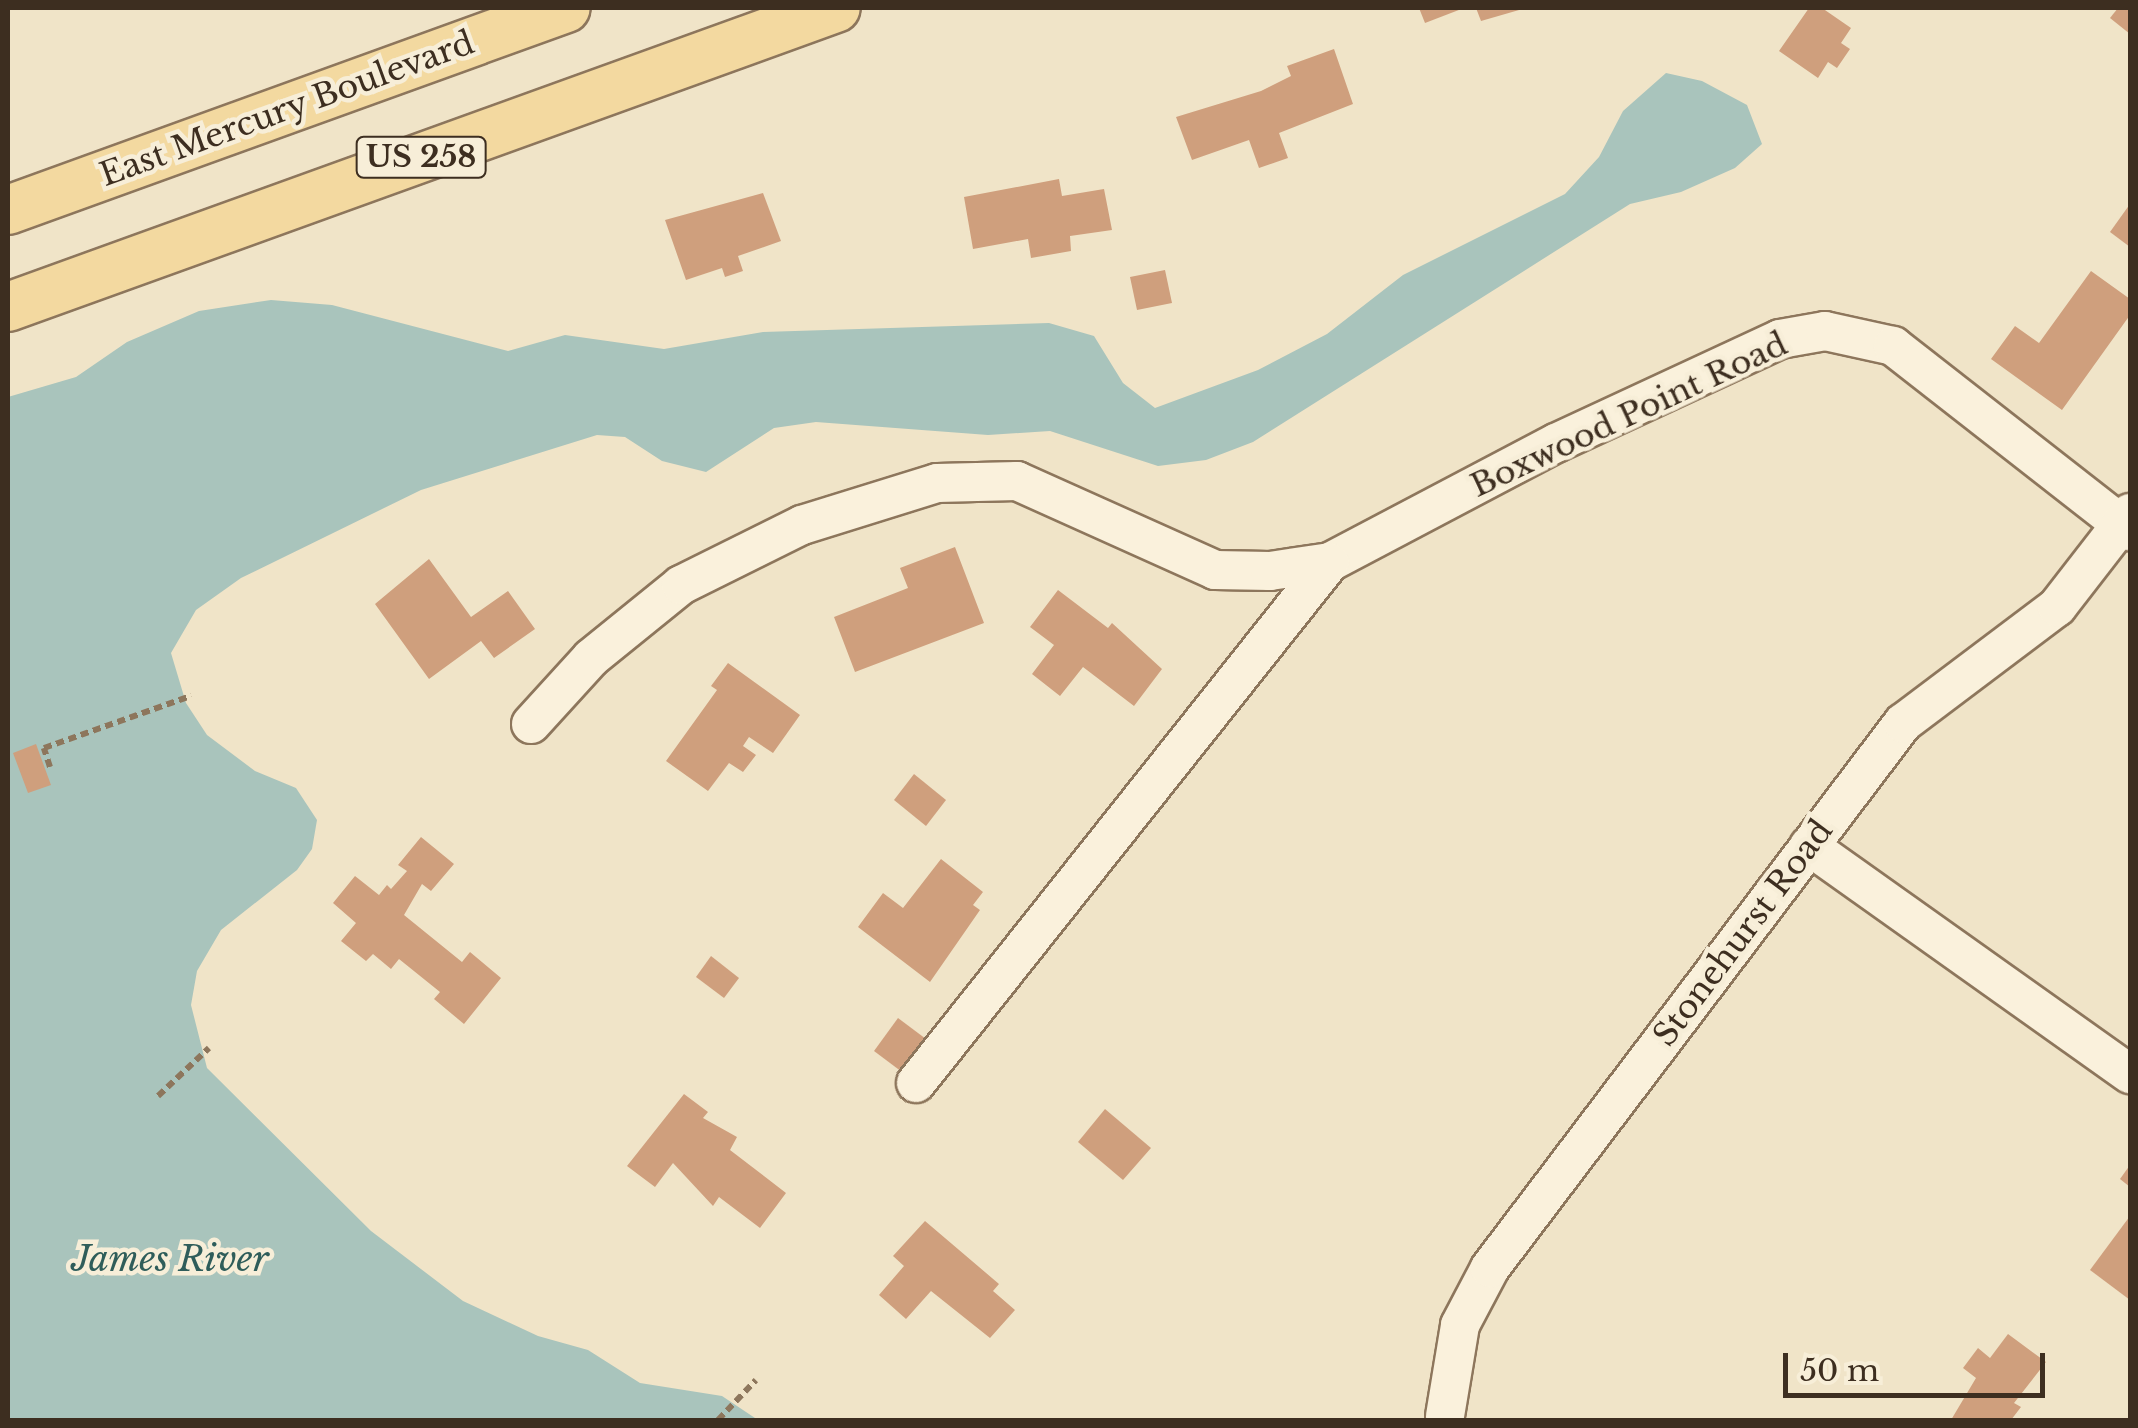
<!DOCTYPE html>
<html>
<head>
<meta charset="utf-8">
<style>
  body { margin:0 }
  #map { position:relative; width:2138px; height:1428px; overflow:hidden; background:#f0e4c8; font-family:"Libre Baskerville",serif }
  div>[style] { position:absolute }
  .water>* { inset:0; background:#a9c4bc }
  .building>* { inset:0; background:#cf9f7d }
  .path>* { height:6px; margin-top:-3px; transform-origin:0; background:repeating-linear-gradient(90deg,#8d765c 0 8px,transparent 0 13px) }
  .roads { filter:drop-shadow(2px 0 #8d765c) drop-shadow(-2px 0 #8d765c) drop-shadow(0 2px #8d765c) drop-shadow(0 -2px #8d765c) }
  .minor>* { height:38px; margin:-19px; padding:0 19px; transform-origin:19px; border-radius:19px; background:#faf1dc }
  .major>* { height:48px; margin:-24px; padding:0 24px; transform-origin:24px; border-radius:24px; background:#f3d9a0 }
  span { translate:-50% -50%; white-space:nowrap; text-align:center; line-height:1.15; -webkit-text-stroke:9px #f7eed8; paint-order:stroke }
  .shield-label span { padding:2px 8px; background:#f7eed8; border:2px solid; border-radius:8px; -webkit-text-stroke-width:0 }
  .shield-label { font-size:30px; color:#3d2e20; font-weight:700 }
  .street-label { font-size:32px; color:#3d2e20 }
  .water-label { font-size:35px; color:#2f5d5a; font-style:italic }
  .frame { position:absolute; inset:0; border:10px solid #3d2e20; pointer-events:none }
  .scale { position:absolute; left:1783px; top:1353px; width:262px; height:45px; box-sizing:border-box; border:5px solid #3d2e20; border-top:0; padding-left:12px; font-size:30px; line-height:35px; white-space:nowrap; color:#3d2e20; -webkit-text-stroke:8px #f7eed8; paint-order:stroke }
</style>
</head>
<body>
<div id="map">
  <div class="water">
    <div style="clip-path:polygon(1666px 73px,1702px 81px,1747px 105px,1762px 144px,1735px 168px,1681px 192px,1630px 204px,1253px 442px,1206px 460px,1158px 466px,1050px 431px,988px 435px,816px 422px,774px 428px,706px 472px,662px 461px,625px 437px,597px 435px,421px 490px,241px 578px,196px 610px,171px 653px,186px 703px,207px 735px,255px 771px,296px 788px,317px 820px,312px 849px,297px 870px,221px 930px,197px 971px,191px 1005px,207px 1068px,371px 1231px,463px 1301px,538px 1336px,588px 1350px,640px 1383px,722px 1396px,758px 1420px,8px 1420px,8px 397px,76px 377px,127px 342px,199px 311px,271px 300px,332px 305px,508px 351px,565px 335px,664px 349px,763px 332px,1049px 323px,1094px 336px,1123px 383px,1155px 408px,1258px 370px,1327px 334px,1403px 275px,1565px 194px,1599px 157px,1623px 111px)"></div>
  </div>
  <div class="building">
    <div style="clip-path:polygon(1419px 8px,1464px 8px,1425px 23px)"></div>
    <div style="clip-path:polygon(1476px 8px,1526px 8px,1481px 21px)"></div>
    <div style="clip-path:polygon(1809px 8px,1822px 8px,1851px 28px,1841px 43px,1850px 49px,1837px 68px,1828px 62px,1818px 78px,1779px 51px)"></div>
    <div style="clip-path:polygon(2118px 8px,2130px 8px,2130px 34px,2110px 18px)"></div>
    <div style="clip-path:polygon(1334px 49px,1353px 104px,1279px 133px,1288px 158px,1259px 168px,1249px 140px,1192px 160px,1176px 117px,1261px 91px,1291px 76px,1287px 66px)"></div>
    <div style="clip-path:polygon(1059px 179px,1062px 196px,1104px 189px,1112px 230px,1070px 236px,1071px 251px,1031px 258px,1028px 239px,973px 249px,964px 197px)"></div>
    <div style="clip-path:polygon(763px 193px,781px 241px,738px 256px,743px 271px,725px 277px,722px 268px,686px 280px,665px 220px)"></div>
    <div style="clip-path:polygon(2130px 204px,2130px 247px,2110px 232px)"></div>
    <div style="clip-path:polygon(1165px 270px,1172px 303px,1137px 310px,1130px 277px)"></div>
    <div style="clip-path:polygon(2091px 271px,2130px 299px,2130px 315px,2062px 410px,1991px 359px,2015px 326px,2039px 343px)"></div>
    <div style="clip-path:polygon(955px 547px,984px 623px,855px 672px,834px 617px,908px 588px,900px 568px)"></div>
    <div style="clip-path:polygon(429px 559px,471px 617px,508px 591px,535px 629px,494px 658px,481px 641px,429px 679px,375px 604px)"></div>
    <div style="clip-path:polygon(1058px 590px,1108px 628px,1112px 623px,1162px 669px,1134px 706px,1083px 667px,1060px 696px,1032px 674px,1054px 645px,1030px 627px)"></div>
    <div style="clip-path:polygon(728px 663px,800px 715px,773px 753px,749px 737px,743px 746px,756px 755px,743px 772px,729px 763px,708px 791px,666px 761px,717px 690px,711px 686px)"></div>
    <div style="clip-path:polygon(36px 744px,51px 785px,28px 793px,13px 753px)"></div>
    <div style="clip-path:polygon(914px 774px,946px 800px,926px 826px,894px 800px)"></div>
    <div style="clip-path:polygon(421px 837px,454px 864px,431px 891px,422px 884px,404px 915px,462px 962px,470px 952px,501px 978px,464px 1024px,434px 999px,440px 992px,399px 959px,391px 969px,373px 954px,366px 961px,341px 941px,356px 923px,333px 903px,355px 876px,379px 895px,387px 885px,391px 889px,407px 871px,398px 865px)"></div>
    <div style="clip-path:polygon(941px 859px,983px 892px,973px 905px,980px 910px,930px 982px,858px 927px,883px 893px,903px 908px)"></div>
    <div style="clip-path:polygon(711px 956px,739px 978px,724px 998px,696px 977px)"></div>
    <div style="clip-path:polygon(898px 1018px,926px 1039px,902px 1072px,874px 1051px)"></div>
    <div style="clip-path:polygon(684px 1094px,708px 1112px,703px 1118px,737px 1137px,730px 1150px,786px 1193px,760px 1228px,719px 1197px,713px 1206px,673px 1163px,655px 1187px,627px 1166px)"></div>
    <div style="clip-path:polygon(1105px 1109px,1151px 1148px,1123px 1180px,1078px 1142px)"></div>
    <div style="clip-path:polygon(2130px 1165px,2130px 1187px,2120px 1179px)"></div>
    <div style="clip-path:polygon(2130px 1216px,2130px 1300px,2090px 1270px)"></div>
    <div style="clip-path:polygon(925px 1221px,999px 1284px,993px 1291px,1015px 1310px,990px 1338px,931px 1291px,906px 1319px,879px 1295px,904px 1266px,893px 1256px)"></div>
    <div style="clip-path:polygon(2008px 1334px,2046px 1362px,2014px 1403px,2021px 1407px,2011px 1420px,1951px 1420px,1976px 1378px,1963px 1368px,1978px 1348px,1990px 1358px)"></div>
  </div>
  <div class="path">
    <div style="left:50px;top:767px;width:20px;rotate:-108deg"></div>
    <div style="left:44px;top:748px;width:156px;rotate:-19.5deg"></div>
    <div style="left:158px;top:1096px;width:70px;rotate:-43.3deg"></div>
    <div style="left:718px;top:1420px;width:55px;rotate:-46.5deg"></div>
  </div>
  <div class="roads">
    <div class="minor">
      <div style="left:531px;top:724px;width:89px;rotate:-47.7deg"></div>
      <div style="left:591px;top:658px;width:116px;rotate:-39deg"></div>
      <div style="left:681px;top:585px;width:135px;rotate:-26.4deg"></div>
      <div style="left:802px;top:525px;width:141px;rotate:-17.3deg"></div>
      <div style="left:937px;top:483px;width:80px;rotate:-1.4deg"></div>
      <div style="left:1017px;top:481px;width:217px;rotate:24.2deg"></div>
      <div style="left:1215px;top:570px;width:55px;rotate:1deg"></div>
      <div style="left:1270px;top:571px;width:61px;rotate:-8.5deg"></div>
      <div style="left:1330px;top:562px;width:255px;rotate:-27.8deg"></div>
      <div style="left:1556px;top:443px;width:247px;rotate:-24.9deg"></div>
      <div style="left:1780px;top:339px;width:46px;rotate:-10.1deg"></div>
      <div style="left:1825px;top:331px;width:70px;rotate:12.4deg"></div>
      <div style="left:1893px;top:346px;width:301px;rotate:38deg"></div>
      <div style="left:1809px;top:846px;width:394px;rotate:35.4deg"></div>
      <div style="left:916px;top:1083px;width:665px;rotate:-51.53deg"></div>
      <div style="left:1445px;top:1416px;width:92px;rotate:-80.6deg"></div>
      <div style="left:1460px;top:1325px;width:64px;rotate:-62.2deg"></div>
      <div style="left:1490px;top:1268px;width:684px;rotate:-52.85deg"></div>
      <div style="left:1903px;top:723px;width:193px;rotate:-37deg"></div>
      <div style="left:2057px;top:607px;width:119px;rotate:-52.2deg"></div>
    </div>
    <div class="major">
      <div style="left:8px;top:210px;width:593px;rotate:-19.9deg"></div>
      <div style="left:8px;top:307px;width:880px;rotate:-19.86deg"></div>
    </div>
  </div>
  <div class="shield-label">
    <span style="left:421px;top:157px">US 258</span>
  </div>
  <div class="street-label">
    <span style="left:287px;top:109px;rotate:-20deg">East Mercury Boulevard</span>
    <span style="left:1629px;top:415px;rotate:-25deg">Boxwood Point Road</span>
    <span style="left:1743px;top:933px;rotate:-53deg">Stonehurst Road</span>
  </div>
  <div class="water-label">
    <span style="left:170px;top:1259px">James River</span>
  </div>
  <div class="frame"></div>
  <div class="scale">50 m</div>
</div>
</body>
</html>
